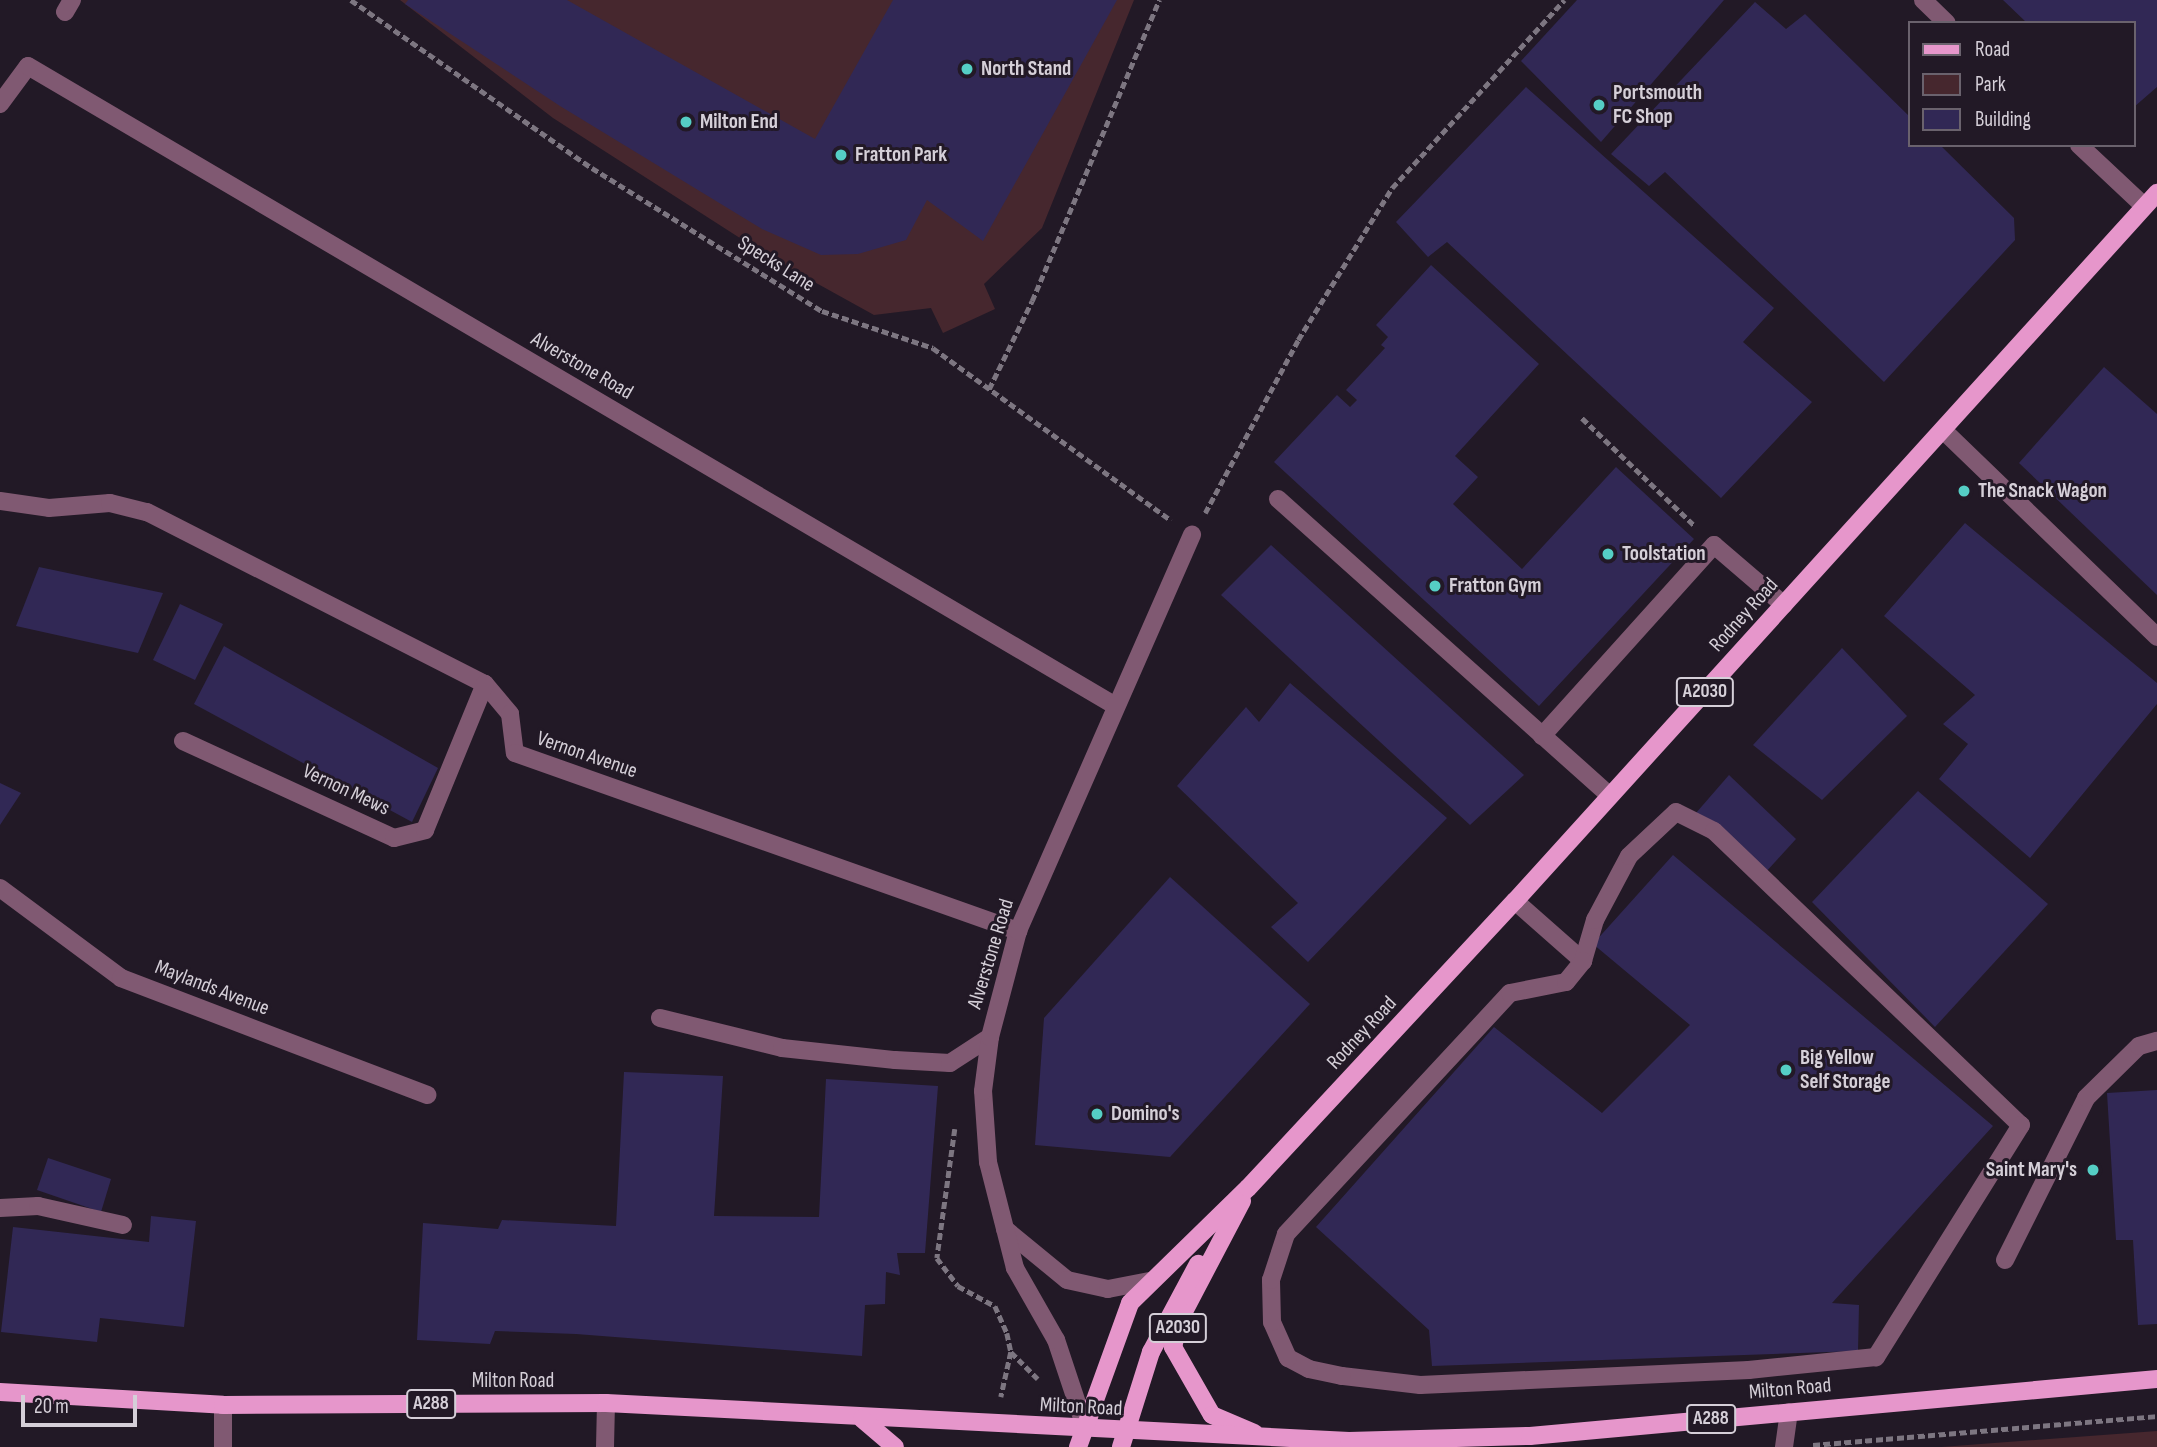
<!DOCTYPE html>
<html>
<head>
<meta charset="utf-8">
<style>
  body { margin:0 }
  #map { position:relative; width:2157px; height:1447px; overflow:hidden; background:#221926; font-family:"Sofia Sans Condensed",sans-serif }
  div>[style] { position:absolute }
  .green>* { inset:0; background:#46272e }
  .building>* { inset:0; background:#312855 }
  .path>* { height:4.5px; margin-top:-2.25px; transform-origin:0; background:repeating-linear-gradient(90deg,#7d7681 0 7px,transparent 0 10.5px) }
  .minor>* { height:18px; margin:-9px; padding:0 9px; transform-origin:9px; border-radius:9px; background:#805972 }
  .major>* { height:18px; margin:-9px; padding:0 9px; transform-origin:9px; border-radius:9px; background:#e696cb }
  .dots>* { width:19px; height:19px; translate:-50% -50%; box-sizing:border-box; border:4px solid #221926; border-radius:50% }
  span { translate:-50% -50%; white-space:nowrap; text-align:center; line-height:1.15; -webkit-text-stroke:6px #221926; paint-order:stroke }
  .shield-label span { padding:2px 5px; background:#221926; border:2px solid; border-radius:5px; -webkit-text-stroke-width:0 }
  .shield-label { font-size:19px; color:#d5cfd8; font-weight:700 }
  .poi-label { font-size:21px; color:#d5cfd8; font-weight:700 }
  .left { translate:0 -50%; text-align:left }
  .right { translate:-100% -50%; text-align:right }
  .street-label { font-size:21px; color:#d5cfd8 }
  .legend { position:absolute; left:1908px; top:21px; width:228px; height:126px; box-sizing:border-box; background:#221926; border:2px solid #6a626d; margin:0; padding:9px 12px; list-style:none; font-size:21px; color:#d5cfd8 }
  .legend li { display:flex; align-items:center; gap:14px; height:35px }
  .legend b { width:35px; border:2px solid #6a626d }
  .scale { position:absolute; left:21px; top:1395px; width:116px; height:32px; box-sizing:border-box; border:4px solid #d5cfd8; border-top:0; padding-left:9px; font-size:21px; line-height:24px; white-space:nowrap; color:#d5cfd8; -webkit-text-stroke:5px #221926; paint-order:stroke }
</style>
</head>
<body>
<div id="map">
  <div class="green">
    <div style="clip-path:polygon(400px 0,1134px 0,1042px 228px,984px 284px,995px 309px,943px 333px,931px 308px,874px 315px,771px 258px,553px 118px)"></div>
    <div style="clip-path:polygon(2157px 1431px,2157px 1447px,1941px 1447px)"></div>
  </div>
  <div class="building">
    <div style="clip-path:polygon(408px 0,567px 0,815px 139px,893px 0,1117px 0,983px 241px,927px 200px,906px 240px,858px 254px,821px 255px,762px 229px,560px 106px,405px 4px)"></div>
    <div style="clip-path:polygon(1577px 0,1724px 0,1601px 142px,1521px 61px)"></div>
    <div style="clip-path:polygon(2003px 0,2157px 0,2157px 87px,2134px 107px,2134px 23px,2027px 23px)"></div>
    <div style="clip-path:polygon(1755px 2px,1786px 29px,1805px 14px,1910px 117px,1910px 145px,1940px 145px,2014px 218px,2015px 240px,1884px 382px,1665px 172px,1649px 186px,1611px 154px)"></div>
    <div style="clip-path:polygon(1526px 87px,1774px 308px,1743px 342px,1812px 402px,1721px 498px,1447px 242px,1428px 257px,1396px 222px)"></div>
    <div style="clip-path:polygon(1431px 265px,1539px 364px,1455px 456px,1478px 477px,1453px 504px,1522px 569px,1616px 467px,1694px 539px,1539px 706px,1274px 462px,1337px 395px,1350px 407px,1357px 400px,1346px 390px,1385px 348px,1381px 345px,1388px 337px,1376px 325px)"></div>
    <div style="clip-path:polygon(2104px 367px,2157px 414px,2157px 595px,2019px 463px)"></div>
    <div style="clip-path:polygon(1965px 523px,2157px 683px,2157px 704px,2030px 858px,1939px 779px,1968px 744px,1943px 724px,1975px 695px,1884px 616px)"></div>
    <div style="clip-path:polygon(1271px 545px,1524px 775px,1470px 825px,1221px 595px)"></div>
    <div style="clip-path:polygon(39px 567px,163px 593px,138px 653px,16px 626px)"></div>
    <div style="clip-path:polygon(180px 604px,223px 624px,195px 680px,153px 660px)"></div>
    <div style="clip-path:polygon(224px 646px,438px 768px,412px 822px,194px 704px)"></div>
    <div style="clip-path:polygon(1842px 648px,1907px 716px,1822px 800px,1753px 745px)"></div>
    <div style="clip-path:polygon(1290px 683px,1447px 818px,1308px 962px,1271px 927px,1298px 903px,1177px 786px,1246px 707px,1259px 722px)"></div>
    <div style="clip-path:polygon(1729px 775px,1796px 839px,1765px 873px,1696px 813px)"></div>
    <div style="clip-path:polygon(0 783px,21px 793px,0 825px)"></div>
    <div style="clip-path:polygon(1918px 791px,2048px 904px,1935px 1027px,1812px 902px)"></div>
    <div style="clip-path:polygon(1673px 855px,1993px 1126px,1832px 1303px,1859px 1305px,1858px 1351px,1432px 1366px,1429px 1330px,1316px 1227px,1494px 1027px,1602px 1113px,1690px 1025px,1593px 944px)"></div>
    <div style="clip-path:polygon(1170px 877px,1310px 1004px,1170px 1157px,1035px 1145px,1044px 1018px)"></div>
    <div style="clip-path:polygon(624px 1072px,723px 1076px,714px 1216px,819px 1217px,826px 1079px,938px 1086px,925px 1253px,897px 1253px,900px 1275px,886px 1272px,885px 1304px,865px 1305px,862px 1356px,576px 1334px,495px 1331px,490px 1344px,417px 1340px,423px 1223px,498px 1229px,502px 1220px,616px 1226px)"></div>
    <div style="clip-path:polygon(2157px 1090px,2157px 1324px,2138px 1325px,2133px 1240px,2116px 1240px,2107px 1093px)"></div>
    <div style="clip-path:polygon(48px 1158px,111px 1179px,101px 1212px,37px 1190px)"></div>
    <div style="clip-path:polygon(151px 1216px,196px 1221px,184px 1327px,100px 1318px,97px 1342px,1px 1332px,13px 1227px,149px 1242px)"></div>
  </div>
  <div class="path">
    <div style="left:351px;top:0;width:294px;rotate:34.9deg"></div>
    <div style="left:592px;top:168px;width:271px;rotate:31.9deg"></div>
    <div style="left:822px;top:311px;width:117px;rotate:18.4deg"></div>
    <div style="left:933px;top:348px;width:294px;rotate:35.9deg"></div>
    <div style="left:989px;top:389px;width:98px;rotate:-64deg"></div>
    <div style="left:1032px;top:301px;width:327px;rotate:-67.1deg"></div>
    <div style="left:1582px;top:418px;width:155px;rotate:43.7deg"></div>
    <div style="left:1205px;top:513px;width:196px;rotate:-61.7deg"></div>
    <div style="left:1298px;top:340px;width:179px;rotate:-58.3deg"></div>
    <div style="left:1392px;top:188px;width:255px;rotate:-47.5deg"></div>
    <div style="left:955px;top:1129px;width:130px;rotate:97.9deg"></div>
    <div style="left:937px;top:1258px;width:35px;rotate:53deg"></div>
    <div style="left:958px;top:1286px;width:42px;rotate:28.4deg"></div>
    <div style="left:995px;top:1306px;width:30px;rotate:66deg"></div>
    <div style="left:1007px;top:1333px;width:19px;rotate:78deg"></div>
    <div style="left:1011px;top:1352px;width:46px;rotate:102.5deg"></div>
    <div style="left:1011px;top:1352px;width:38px;rotate:45deg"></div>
    <div style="left:1813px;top:1445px;width:345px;rotate:-4.8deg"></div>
  </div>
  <div class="minor">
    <div style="left:1923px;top:0;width:33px;rotate:44deg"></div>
    <div style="left:65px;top:12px;width:14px;rotate:-60deg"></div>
    <div style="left:0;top:104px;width:47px;rotate:-53.6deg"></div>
    <div style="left:28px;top:66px;width:1260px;rotate:30.47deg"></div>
    <div style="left:2079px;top:145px;width:89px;rotate:43.2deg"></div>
    <div style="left:1943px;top:430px;width:298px;rotate:44deg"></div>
    <div style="left:1278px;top:499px;width:445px;rotate:41.8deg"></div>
    <div style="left:0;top:501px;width:49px;rotate:8.1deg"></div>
    <div style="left:49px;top:508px;width:61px;rotate:-4.7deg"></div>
    <div style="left:110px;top:503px;width:38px;rotate:14deg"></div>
    <div style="left:147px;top:512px;width:379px;rotate:27deg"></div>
    <div style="left:485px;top:684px;width:39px;rotate:50deg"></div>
    <div style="left:510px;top:714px;width:39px;rotate:83deg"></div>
    <div style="left:515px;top:753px;width:534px;rotate:19.49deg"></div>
    <div style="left:1542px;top:736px;width:257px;rotate:-48deg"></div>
    <div style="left:1714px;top:545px;width:92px;rotate:40.6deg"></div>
    <div style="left:183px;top:741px;width:232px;rotate:24.7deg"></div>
    <div style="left:394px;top:838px;width:32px;rotate:-14deg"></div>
    <div style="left:425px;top:830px;width:158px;rotate:-67.7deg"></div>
    <div style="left:0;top:888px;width:151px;rotate:36.6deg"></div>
    <div style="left:121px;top:978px;width:328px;rotate:20.9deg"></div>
    <div style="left:1515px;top:901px;width:91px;rotate:41.4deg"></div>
    <div style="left:1583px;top:961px;width:43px;rotate:-73.7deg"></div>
    <div style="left:1595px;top:920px;width:72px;rotate:-62deg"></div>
    <div style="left:1629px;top:856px;width:64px;rotate:-43.1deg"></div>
    <div style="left:1676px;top:812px;width:42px;rotate:26.6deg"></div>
    <div style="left:1714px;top:831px;width:425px;rotate:43.8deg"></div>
    <div style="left:2021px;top:1125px;width:274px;rotate:122deg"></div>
    <div style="left:1876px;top:1357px;width:128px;rotate:174.2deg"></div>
    <div style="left:1749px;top:1370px;width:329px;rotate:177.4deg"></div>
    <div style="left:1420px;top:1385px;width:79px;rotate:-173.4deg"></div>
    <div style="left:1342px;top:1376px;width:34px;rotate:-168deg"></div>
    <div style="left:1309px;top:1369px;width:24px;rotate:-152deg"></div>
    <div style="left:1288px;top:1358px;width:39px;rotate:-114deg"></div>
    <div style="left:1272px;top:1322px;width:42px;rotate:-91.4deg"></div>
    <div style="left:1271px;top:1280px;width:48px;rotate:-71.9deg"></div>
    <div style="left:1286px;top:1234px;width:329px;rotate:-47.1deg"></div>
    <div style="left:1510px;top:993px;width:57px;rotate:-11.1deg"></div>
    <div style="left:1566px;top:982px;width:27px;rotate:-51deg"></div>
    <div style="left:660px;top:1018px;width:126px;rotate:13.8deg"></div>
    <div style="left:782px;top:1048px;width:114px;rotate:6.1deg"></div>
    <div style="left:895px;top:1060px;width:55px;rotate:3.1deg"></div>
    <div style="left:950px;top:1063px;width:48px;rotate:-33deg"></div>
    <div style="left:0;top:1208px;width:38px;rotate:-3deg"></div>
    <div style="left:38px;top:1206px;width:87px;rotate:12.6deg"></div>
    <div style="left:1005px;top:1229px;width:80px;rotate:39.4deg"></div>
    <div style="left:1067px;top:1280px;width:42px;rotate:12.4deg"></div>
    <div style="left:1108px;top:1289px;width:42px;rotate:-11deg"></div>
    <div style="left:2005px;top:1260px;width:181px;rotate:-63.4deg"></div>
    <div style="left:2086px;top:1098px;width:74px;rotate:-44.5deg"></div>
    <div style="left:2139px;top:1046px;width:19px;rotate:-16deg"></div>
    <div style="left:1085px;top:1427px;width:92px;rotate:-108.4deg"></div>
    <div style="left:1056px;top:1340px;width:83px;rotate:-119.7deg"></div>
    <div style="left:1015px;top:1268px;width:109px;rotate:-104.3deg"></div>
    <div style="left:988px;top:1162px;width:71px;rotate:-94deg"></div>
    <div style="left:983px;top:1091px;width:54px;rotate:-82.6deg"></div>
    <div style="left:990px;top:1037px;width:110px;rotate:-75.2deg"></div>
    <div style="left:1018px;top:931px;width:433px;rotate:-66.3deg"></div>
    <div style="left:223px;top:1447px;width:42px;rotate:-90deg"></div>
    <div style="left:605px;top:1447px;width:44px;rotate:-88.7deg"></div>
    <div style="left:1784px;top:1447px;width:35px;rotate:-82deg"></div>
  </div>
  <div class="major">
    <div style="left:1242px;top:1201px;width:133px;rotate:117.7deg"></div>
    <div style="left:1180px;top:1319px;width:29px;rotate:104deg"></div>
    <div style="left:1173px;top:1347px;width:78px;rotate:60.2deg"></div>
    <div style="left:1212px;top:1415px;width:46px;rotate:23.2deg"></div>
    <div style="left:0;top:1392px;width:223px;rotate:3.3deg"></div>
    <div style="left:223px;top:1405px;width:383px;rotate:-0.3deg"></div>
    <div style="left:606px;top:1403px;width:744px;rotate:2.93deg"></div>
    <div style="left:1349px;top:1441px;width:181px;rotate:-1.6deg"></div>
    <div style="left:1530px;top:1436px;width:630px;rotate:-5.19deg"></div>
    <div style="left:862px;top:1419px;width:43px;rotate:40.3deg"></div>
    <div style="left:1078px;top:1447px;width:153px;rotate:-70.1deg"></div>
    <div style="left:1130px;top:1303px;width:165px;rotate:-44.3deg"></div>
    <div style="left:1248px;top:1188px;width:392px;rotate:-47.1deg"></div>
    <div style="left:1515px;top:901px;width:956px;rotate:-47.8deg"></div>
    <div style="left:1121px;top:1447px;width:100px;rotate:-72.5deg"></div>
    <div style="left:1151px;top:1352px;width:100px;rotate:-61.9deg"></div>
  </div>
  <div class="dots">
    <div style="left:967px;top:69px;background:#55cec5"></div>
    <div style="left:1599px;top:105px;background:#55cec5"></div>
    <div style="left:686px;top:122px;background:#55cec5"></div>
    <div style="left:841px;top:155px;background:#55cec5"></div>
    <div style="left:1964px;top:491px;background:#55cec5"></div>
    <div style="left:1608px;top:554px;background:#55cec5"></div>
    <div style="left:1435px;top:586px;background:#55cec5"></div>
    <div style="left:1786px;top:1070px;background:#55cec5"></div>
    <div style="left:1097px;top:1114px;background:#55cec5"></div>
    <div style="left:2093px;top:1170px;background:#55cec5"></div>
  </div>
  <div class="shield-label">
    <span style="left:1705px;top:692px">A2030</span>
    <span style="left:1178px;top:1328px">A2030</span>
    <span style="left:431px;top:1404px">A288</span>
    <span style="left:1711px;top:1419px">A288</span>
  </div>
  <div class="poi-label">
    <span class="left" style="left:981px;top:69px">North Stand</span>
    <span class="left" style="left:1613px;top:105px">Portsmouth<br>FC Shop</span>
    <span class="left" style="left:700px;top:122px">Milton End</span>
    <span class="left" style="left:855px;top:155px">Fratton Park</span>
    <span class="left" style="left:1978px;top:491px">The Snack Wagon</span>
    <span class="left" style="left:1622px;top:554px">Toolstation</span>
    <span class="left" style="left:1449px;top:586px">Fratton Gym</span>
    <span class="left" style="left:1800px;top:1070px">Big Yellow<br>Self Storage</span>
    <span class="left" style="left:1111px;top:1114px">Domino's</span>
    <span class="right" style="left:2077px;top:1170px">Saint Mary's</span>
  </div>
  <div class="street-label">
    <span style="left:776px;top:264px;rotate:32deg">Specks Lane</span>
    <span style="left:582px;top:366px;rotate:30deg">Alverstone Road</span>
    <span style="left:1744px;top:615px;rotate:-48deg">Rodney Road</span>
    <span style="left:587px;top:755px;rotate:19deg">Vernon Avenue</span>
    <span style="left:346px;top:790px;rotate:25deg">Vernon Mews</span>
    <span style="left:991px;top:954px;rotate:-73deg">Alverstone Road</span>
    <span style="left:212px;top:988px;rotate:21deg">Maylands Avenue</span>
    <span style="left:1362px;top:1033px;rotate:-47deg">Rodney Road</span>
    <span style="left:513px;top:1381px">Milton Road</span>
    <span style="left:1790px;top:1389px;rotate:-5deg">Milton Road</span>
    <span style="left:1081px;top:1407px;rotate:3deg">Milton Road</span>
  </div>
  <ul class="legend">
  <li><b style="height:9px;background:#e696cb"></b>Road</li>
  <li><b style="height:19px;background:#46272e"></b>Park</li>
  <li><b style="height:19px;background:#312855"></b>Building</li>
  </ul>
  <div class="scale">20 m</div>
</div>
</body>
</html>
